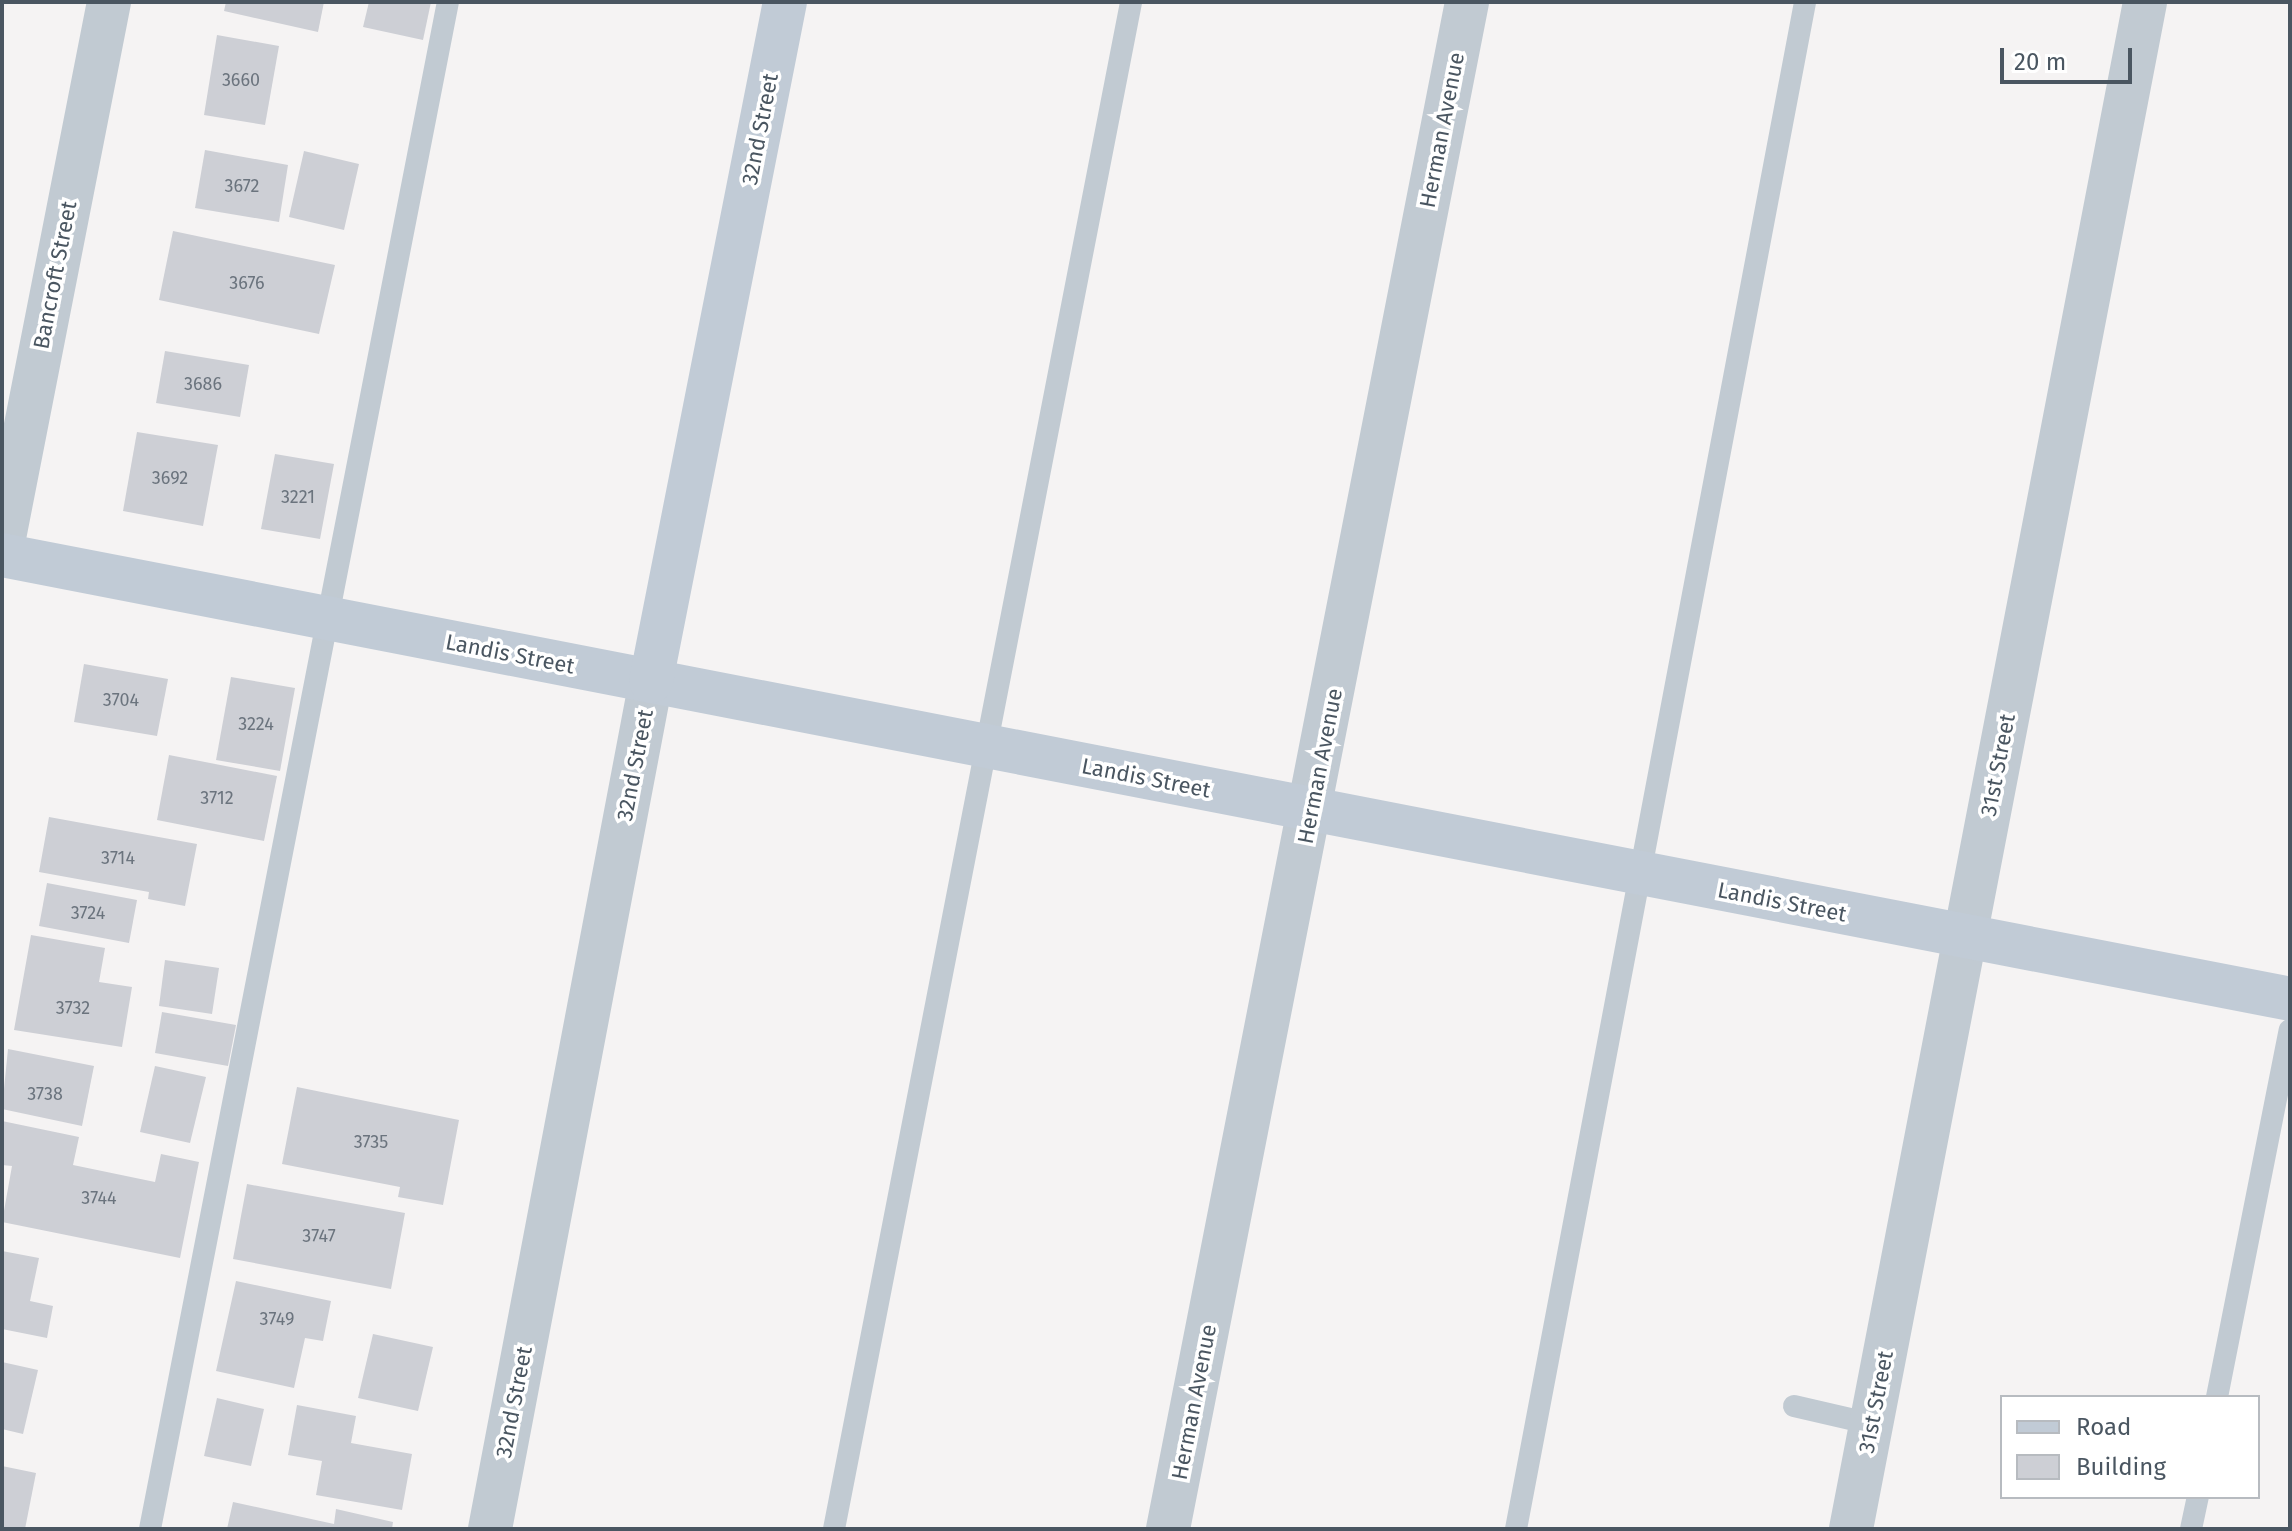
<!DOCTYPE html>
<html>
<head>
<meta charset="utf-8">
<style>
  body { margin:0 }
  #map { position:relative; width:2292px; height:1531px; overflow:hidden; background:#f5f3f3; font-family:"Fira Sans",sans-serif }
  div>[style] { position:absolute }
  .building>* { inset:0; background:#cdcfd5 }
  .lane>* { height:22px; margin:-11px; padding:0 11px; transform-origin:11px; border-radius:11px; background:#c1cad2 }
  .street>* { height:44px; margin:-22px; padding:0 22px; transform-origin:22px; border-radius:22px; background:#c1cad2 }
  .secondary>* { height:44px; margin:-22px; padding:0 22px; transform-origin:22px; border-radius:22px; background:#c1cbd6 }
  span { translate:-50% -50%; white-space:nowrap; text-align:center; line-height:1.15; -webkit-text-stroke:7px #fff; paint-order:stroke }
  .number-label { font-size:18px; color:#6b747e }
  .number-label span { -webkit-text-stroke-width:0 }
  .street-label { font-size:22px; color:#4a5661 }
  .frame { position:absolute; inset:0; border:4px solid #4a5661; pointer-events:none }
  .legend { position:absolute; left:2000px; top:1395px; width:260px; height:104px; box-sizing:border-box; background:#fff; border:2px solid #b7bbc0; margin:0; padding:10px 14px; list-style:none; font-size:24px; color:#4a5661 }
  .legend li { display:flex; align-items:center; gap:16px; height:40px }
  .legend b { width:40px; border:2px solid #b7bbc0 }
  .scale { position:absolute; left:2000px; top:48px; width:132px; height:36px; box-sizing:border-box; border:4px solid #4a5661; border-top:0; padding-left:10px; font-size:24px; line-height:28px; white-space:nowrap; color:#4a5661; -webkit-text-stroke:6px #fff; paint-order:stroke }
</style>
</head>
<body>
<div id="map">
  <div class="building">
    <div style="clip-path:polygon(226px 2px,324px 2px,318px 32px,224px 11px)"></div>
    <div style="clip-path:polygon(369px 2px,431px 2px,423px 40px,363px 27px)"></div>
    <div style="clip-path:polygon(217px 35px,279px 46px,265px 125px,204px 115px)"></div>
    <div style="clip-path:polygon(205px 150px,288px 165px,279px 222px,195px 208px)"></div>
    <div style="clip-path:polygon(304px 151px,359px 164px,344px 230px,289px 217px)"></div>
    <div style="clip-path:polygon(173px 231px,335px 265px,319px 334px,159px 300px)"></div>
    <div style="clip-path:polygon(165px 351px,249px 365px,240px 417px,156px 403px)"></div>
    <div style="clip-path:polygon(137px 432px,218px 445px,203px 526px,123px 511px)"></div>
    <div style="clip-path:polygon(275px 454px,334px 464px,320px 539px,261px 529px)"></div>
    <div style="clip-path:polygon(84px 664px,168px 679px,157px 736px,74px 722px)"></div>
    <div style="clip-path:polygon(231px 677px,295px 688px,280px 771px,216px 760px)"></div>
    <div style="clip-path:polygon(169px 755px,277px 776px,264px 841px,157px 820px)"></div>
    <div style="clip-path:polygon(49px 817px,197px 844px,185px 906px,148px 899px,149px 892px,39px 872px)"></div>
    <div style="clip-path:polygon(47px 883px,137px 900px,129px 943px,39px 926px)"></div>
    <div style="clip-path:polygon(31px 935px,105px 948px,99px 982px,132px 987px,122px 1047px,14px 1030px)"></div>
    <div style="clip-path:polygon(165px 960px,219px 968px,212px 1014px,159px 1006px)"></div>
    <div style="clip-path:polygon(162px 1012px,236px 1025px,228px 1066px,155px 1053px)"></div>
    <div style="clip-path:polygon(8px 1049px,94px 1066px,82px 1126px,2px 1109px)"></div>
    <div style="clip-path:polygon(155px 1066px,206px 1077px,190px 1143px,140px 1132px)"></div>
    <div style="clip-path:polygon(297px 1087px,459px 1120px,443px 1205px,398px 1197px,400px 1187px,282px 1164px)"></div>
    <div style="clip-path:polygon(2px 1121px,79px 1137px,73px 1165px,155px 1182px,161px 1154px,199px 1162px,180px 1258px,2px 1222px,12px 1166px,2px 1165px)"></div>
    <div style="clip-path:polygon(247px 1184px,405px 1213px,391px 1289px,233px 1259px)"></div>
    <div style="clip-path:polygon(2px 1251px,39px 1258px,30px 1301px,53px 1306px,47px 1338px,2px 1329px)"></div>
    <div style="clip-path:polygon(236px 1281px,331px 1301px,323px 1341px,305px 1338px,294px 1388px,216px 1371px)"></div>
    <div style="clip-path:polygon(373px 1334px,433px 1347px,418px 1411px,358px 1398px)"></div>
    <div style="clip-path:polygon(2px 1362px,38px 1370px,23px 1434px,2px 1429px)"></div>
    <div style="clip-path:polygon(217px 1398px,264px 1409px,251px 1466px,204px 1456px)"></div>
    <div style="clip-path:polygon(297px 1405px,356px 1416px,351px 1443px,412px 1454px,402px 1510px,316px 1495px,322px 1461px,288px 1455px)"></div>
    <div style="clip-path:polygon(2px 1466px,36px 1473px,25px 1529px,2px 1529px)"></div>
    <div style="clip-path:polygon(233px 1502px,334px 1524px,336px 1509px,393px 1522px,392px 1529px,227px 1529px)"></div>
  </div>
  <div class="lane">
    <div style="left:2217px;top:1397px;width:374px;rotate:-78.8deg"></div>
    <div style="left:1794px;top:1406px;width:80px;rotate:13deg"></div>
    <div style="left:150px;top:1529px;width:1556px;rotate:-78.96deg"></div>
    <div style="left:834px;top:1529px;width:1556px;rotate:-78.99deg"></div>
    <div style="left:1516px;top:1529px;width:1554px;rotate:-79.28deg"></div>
    <div style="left:2191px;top:1529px;width:33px;rotate:-78deg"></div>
  </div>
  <div class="street">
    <div style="left:2px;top:548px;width:556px;rotate:-78.91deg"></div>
    <div style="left:490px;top:1529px;width:863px;rotate:-79.25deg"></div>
    <div style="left:1168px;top:1529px;width:1556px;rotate:-78.92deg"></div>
    <div style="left:1851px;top:1529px;width:1555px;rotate:-79.1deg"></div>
  </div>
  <div class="secondary">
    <div style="left:2px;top:555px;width:2331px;rotate:10.98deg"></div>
    <div style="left:651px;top:681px;width:692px;rotate:-78.84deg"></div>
  </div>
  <div class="number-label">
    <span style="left:241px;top:80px">3660</span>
    <span style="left:242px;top:186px">3672</span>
    <span style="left:247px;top:283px">3676</span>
    <span style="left:203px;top:384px">3686</span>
    <span style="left:170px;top:478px">3692</span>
    <span style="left:298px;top:497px">3221</span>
    <span style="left:121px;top:700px">3704</span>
    <span style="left:256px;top:724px">3224</span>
    <span style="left:217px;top:798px">3712</span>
    <span style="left:118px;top:858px">3714</span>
    <span style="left:88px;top:913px">3724</span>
    <span style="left:73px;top:1008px">3732</span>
    <span style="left:45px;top:1094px">3738</span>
    <span style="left:371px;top:1142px">3735</span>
    <span style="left:99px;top:1198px">3744</span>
    <span style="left:319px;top:1236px">3747</span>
    <span style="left:277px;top:1319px">3749</span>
  </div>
  <div class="street-label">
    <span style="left:760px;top:129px;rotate:-79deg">32nd Street</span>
    <span style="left:1442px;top:130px;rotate:-79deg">Herman Avenue</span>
    <span style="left:55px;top:275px;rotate:-79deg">Bancroft Street</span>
    <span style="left:510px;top:654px;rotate:11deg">Landis Street</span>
    <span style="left:635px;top:765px;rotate:-79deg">32nd Street</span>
    <span style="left:1998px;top:765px;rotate:-79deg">31st Street</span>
    <span style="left:1320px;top:766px;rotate:-79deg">Herman Avenue</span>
    <span style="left:1146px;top:778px;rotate:11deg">Landis Street</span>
    <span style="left:1782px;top:902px;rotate:11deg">Landis Street</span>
    <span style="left:514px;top:1402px;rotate:-79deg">32nd Street</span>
    <span style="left:1194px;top:1402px;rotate:-79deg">Herman Avenue</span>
    <span style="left:1876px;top:1402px;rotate:-79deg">31st Street</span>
  </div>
  <div class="frame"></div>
  <ul class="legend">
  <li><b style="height:10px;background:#c1cbd6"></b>Road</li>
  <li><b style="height:22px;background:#cdcfd5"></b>Building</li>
  </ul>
  <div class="scale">20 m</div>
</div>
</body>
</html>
